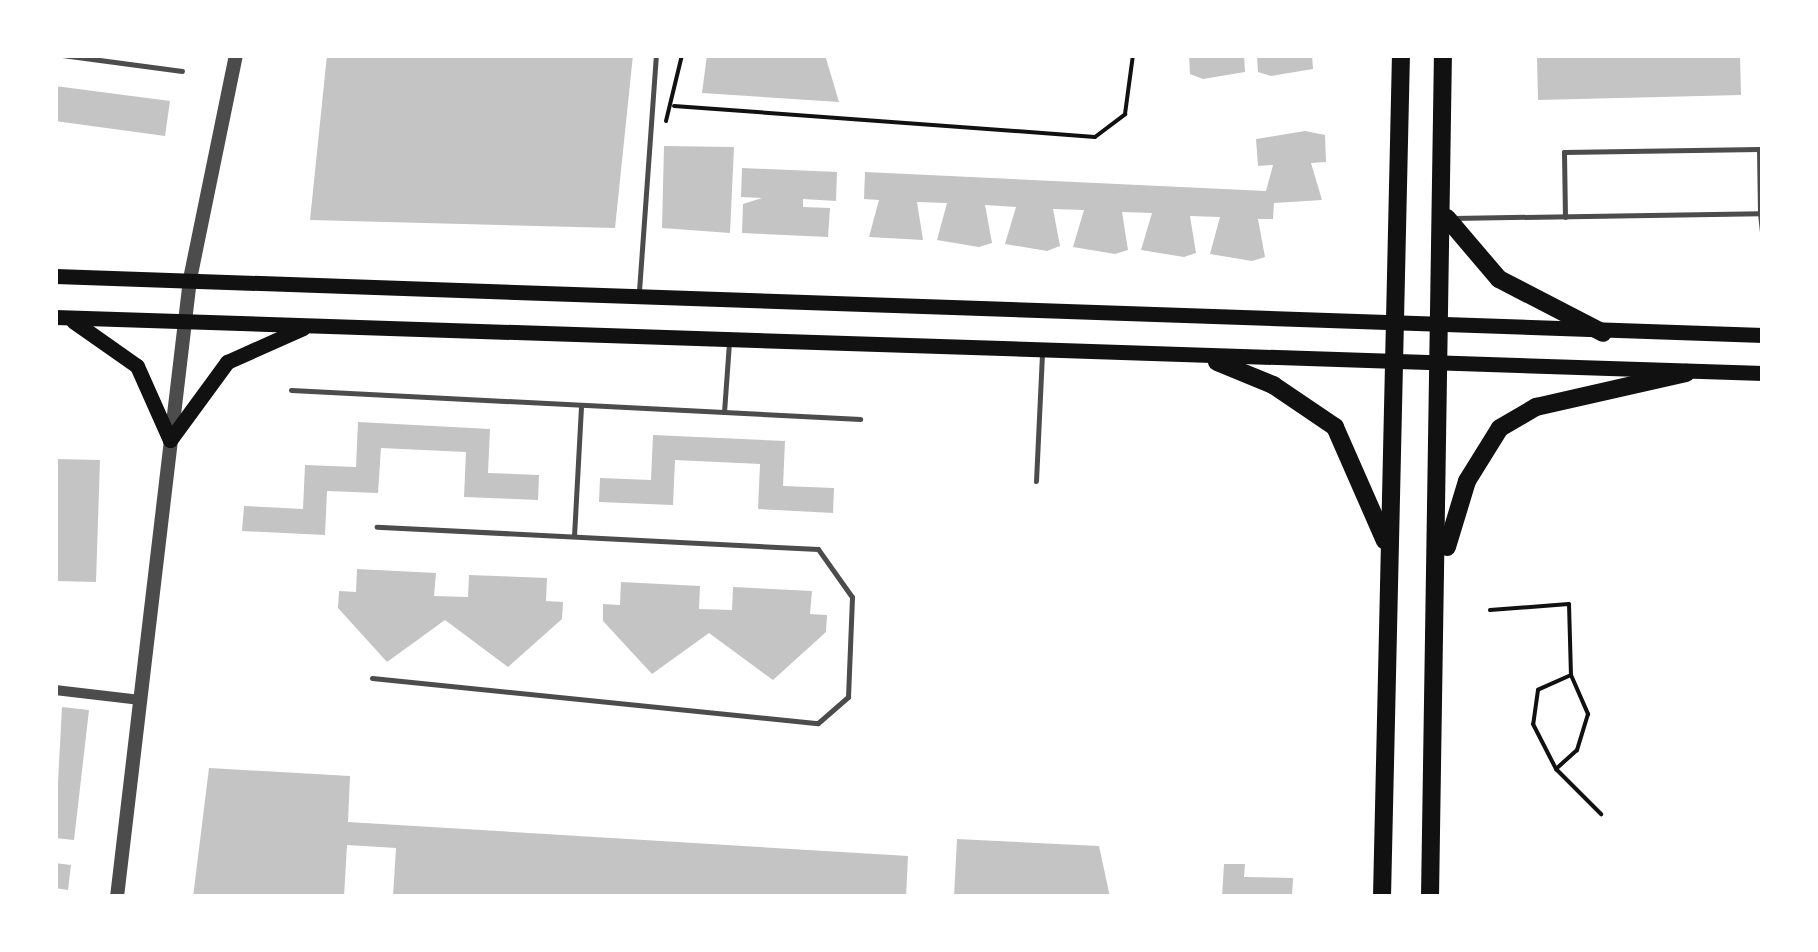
<!DOCTYPE html>
<html>
<head>
<meta charset="utf-8">
<style>
  body { margin:0 }
  #map { position:relative; width:1818px; height:952px; overflow:hidden; background:#fff; font-family:Raleway,sans-serif }
  div>[style] { position:absolute }
  .building>* { inset:0; background:#c4c4c4 }
  .path>* { height:4px; margin:-2px; padding:0 2px; transform-origin:2px; border-radius:2px; background:#111 }
  .service>* { height:5px; margin:-2.5px; padding:0 2.5px; transform-origin:2.5px; border-radius:2.5px; background:#4c4c4c }
  .minor>* { height:10px; margin:-5px; padding:0 5px; transform-origin:5px; border-radius:5px; background:#4c4c4c }
  .tertiary>* { height:14px; margin:-7px; padding:0 7px; transform-origin:7px; border-radius:7px; background:#4c4c4c }
  .secondary>* { height:15px; margin:-7.5px; padding:0 7.5px; transform-origin:7.5px; border-radius:7.5px; background:#111 }
  .primary>* { height:18px; margin:-9px; padding:0 9px; transform-origin:9px; border-radius:9px; background:#111 }
  span { translate:-50% -50%; white-space:nowrap; text-align:center; line-height:1.15; -webkit-text-stroke:9px #fff; paint-order:stroke }
  .frame { position:absolute; inset:0; border:58px solid #fff; pointer-events:none }
</style>
</head>
<body>
<div id="map">
  <div class="building">
    <div style="clip-path:polygon(327px 55px,633px 55px,615px 228px,310px 220px)"></div>
    <div style="clip-path:polygon(707px 55px,825px 55px,839px 102px,702px 93px)"></div>
    <div style="clip-path:polygon(1189px 55px,1244px 55px,1245px 72px,1203px 79px,1190px 74px)"></div>
    <div style="clip-path:polygon(1257px 55px,1312px 55px,1313px 69px,1271px 76px,1258px 72px)"></div>
    <div style="clip-path:polygon(1537px 55px,1740px 55px,1741px 95px,1538px 100px)"></div>
    <div style="clip-path:polygon(55px 86px,170px 101px,165px 136px,55px 121px)"></div>
    <div style="clip-path:polygon(1305px 131px,1325px 135px,1326px 162px,1311px 163px,1322px 200px,1274px 203px,1273px 219px,1258px 219px,1265px 257px,1252px 261px,1210px 254px,1220px 217px,1190px 216px,1196px 253px,1184px 257px,1141px 250px,1152px 213px,1122px 212px,1128px 250px,1115px 254px,1073px 247px,1084px 210px,1053px 209px,1060px 246px,1047px 251px,1005px 244px,1016px 207px,985px 205px,992px 243px,979px 247px,937px 240px,947px 203px,917px 202px,923px 240px,869px 237px,879px 200px,864px 199px,865px 172px,1266px 191px,1273px 165px,1258px 166px,1256px 139px)"></div>
    <div style="clip-path:polygon(664px 146px,734px 147px,730px 233px,662px 228px)"></div>
    <div style="clip-path:polygon(742px 168px,837px 172px,836px 201px,803px 199px,803px 207px,830px 208px,828px 237px,742px 233px,743px 204px,762px 198px,741px 197px)"></div>
    <div style="clip-path:polygon(358px 422px,490px 429px,488px 473px,539px 475px,538px 500px,464px 497px,466px 452px,381px 448px,378px 493px,327px 491px,325px 535px,242px 531px,244px 506px,303px 509px,305px 465px,356px 467px)"></div>
    <div style="clip-path:polygon(653px 435px,785px 441px,783px 486px,834px 488px,833px 513px,758px 509px,760px 464px,675px 460px,673px 505px,599px 502px,600px 478px,651px 480px)"></div>
    <div style="clip-path:polygon(55px 459px,100px 460px,96px 582px,55px 581px)"></div>
    <div style="clip-path:polygon(357px 569px,436px 573px,434px 596px,468px 597px,469px 575px,547px 578px,546px 601px,563px 602px,562px 619px,508px 667px,445px 620px,387px 662px,338px 608px,339px 591px,356px 592px)"></div>
    <div style="clip-path:polygon(621px 582px,700px 586px,699px 609px,732px 610px,733px 587px,812px 591px,810px 614px,827px 615px,826px 632px,773px 680px,709px 633px,652px 674px,603px 621px,603px 604px,620px 605px)"></div>
    <div style="clip-path:polygon(62px 707px,89px 710px,74px 840px,55px 838px)"></div>
    <div style="clip-path:polygon(209px 768px,350px 776px,348px 822px,908px 856px,906px 897px,393px 897px,396px 848px,347px 845px,344px 897px,193px 897px)"></div>
    <div style="clip-path:polygon(957px 839px,1099px 846px,1110px 897px,954px 897px)"></div>
    <div style="clip-path:polygon(55px 863px,71px 865px,68px 890px,55px 888px)"></div>
    <div style="clip-path:polygon(1224px 864px,1245px 864px,1244px 877px,1293px 878px,1292px 897px,1222px 897px)"></div>
  </div>
  <div class="path">
    <div style="left:674px;top:106px;width:422px;rotate:4.2deg"></div>
    <div style="left:1095px;top:137px;width:38px;rotate:-37deg"></div>
    <div style="left:1125px;top:114px;width:60px;rotate:-82.3deg"></div>
    <div style="left:666px;top:121px;width:68px;rotate:-76.4deg"></div>
    <div style="left:1490px;top:610px;width:79px;rotate:-4.3deg"></div>
    <div style="left:1569px;top:604px;width:71px;rotate:88.4deg"></div>
    <div style="left:1571px;top:675px;width:43px;rotate:66.4deg"></div>
    <div style="left:1588px;top:714px;width:38px;rotate:107deg"></div>
    <div style="left:1577px;top:750px;width:28px;rotate:138deg"></div>
    <div style="left:1571px;top:675px;width:36px;rotate:156deg"></div>
    <div style="left:1538px;top:690px;width:34px;rotate:98deg"></div>
    <div style="left:1533px;top:724px;width:51px;rotate:62.9deg"></div>
    <div style="left:1556px;top:769px;width:64px;rotate:45deg"></div>
  </div>
  <div class="service">
    <div style="left:62px;top:55px;width:121px;rotate:7.6deg"></div>
    <div style="left:1565px;top:217px;width:65px;rotate:-90.9deg"></div>
    <div style="left:1564px;top:152px;width:195px;rotate:-0.9deg"></div>
    <div style="left:1759px;top:149px;width:64px;rotate:89.1deg"></div>
    <div style="left:1453px;top:218px;width:307px;rotate:-0.9deg"></div>
    <div style="left:1760px;top:213px;width:29px;rotate:84deg"></div>
    <div style="left:639px;top:291px;width:237px;rotate:-85.9deg"></div>
    <div style="left:291px;top:390px;width:570px;rotate:2.92deg"></div>
    <div style="left:724px;top:412px;width:69px;rotate:-85.9deg"></div>
    <div style="left:1036px;top:481px;width:126px;rotate:-87.3deg"></div>
    <div style="left:574px;top:536px;width:131px;rotate:-86.9deg"></div>
    <div style="left:372px;top:678px;width:448px;rotate:5.8deg"></div>
    <div style="left:818px;top:723px;width:40px;rotate:-41deg"></div>
    <div style="left:848px;top:697px;width:100px;rotate:-87.7deg"></div>
    <div style="left:852px;top:597px;width:59px;rotate:-125.3deg"></div>
    <div style="left:818px;top:549px;width:442px;rotate:-177.1deg"></div>
  </div>
  <div class="minor">
    <div style="left:55px;top:690px;width:86px;rotate:6.7deg"></div>
  </div>
  <div class="tertiary">
    <div style="left:117px;top:897px;width:622px;rotate:-83.26deg"></div>
    <div style="left:190px;top:279px;width:229px;rotate:-78.4deg"></div>
  </div>
  <div class="secondary">
    <div style="left:55px;top:276px;width:1709px;rotate:1.98deg"></div>
    <div style="left:55px;top:317px;width:1709px;rotate:1.88deg"></div>
    <div style="left:73px;top:321px;width:78px;rotate:35.1deg"></div>
    <div style="left:137px;top:366px;width:81px;rotate:66deg"></div>
    <div style="left:170px;top:440px;width:97px;rotate:-53.8deg"></div>
    <div style="left:227px;top:362px;width:83px;rotate:-24.1deg"></div>
  </div>
  <div class="primary">
    <div style="left:1447px;top:218px;width:80px;rotate:49.6deg"></div>
    <div style="left:1499px;top:279px;width:117px;rotate:27.4deg"></div>
    <div style="left:1217px;top:362px;width:61px;rotate:22.3deg"></div>
    <div style="left:1273px;top:385px;width:75px;rotate:34.1deg"></div>
    <div style="left:1335px;top:427px;width:124px;rotate:66.3deg"></div>
    <div style="left:1447px;top:547px;width:69px;rotate:-73.1deg"></div>
    <div style="left:1467px;top:481px;width:62px;rotate:-58.1deg"></div>
    <div style="left:1500px;top:428px;width:42px;rotate:-30.3deg"></div>
    <div style="left:1536px;top:407px;width:154px;rotate:-12.8deg"></div>
    <div style="left:1382px;top:897px;width:842px;rotate:-88.71deg"></div>
    <div style="left:1430px;top:897px;width:842px;rotate:-89.12deg"></div>
  </div>
  <div class="frame"></div>
</div>
</body>
</html>
